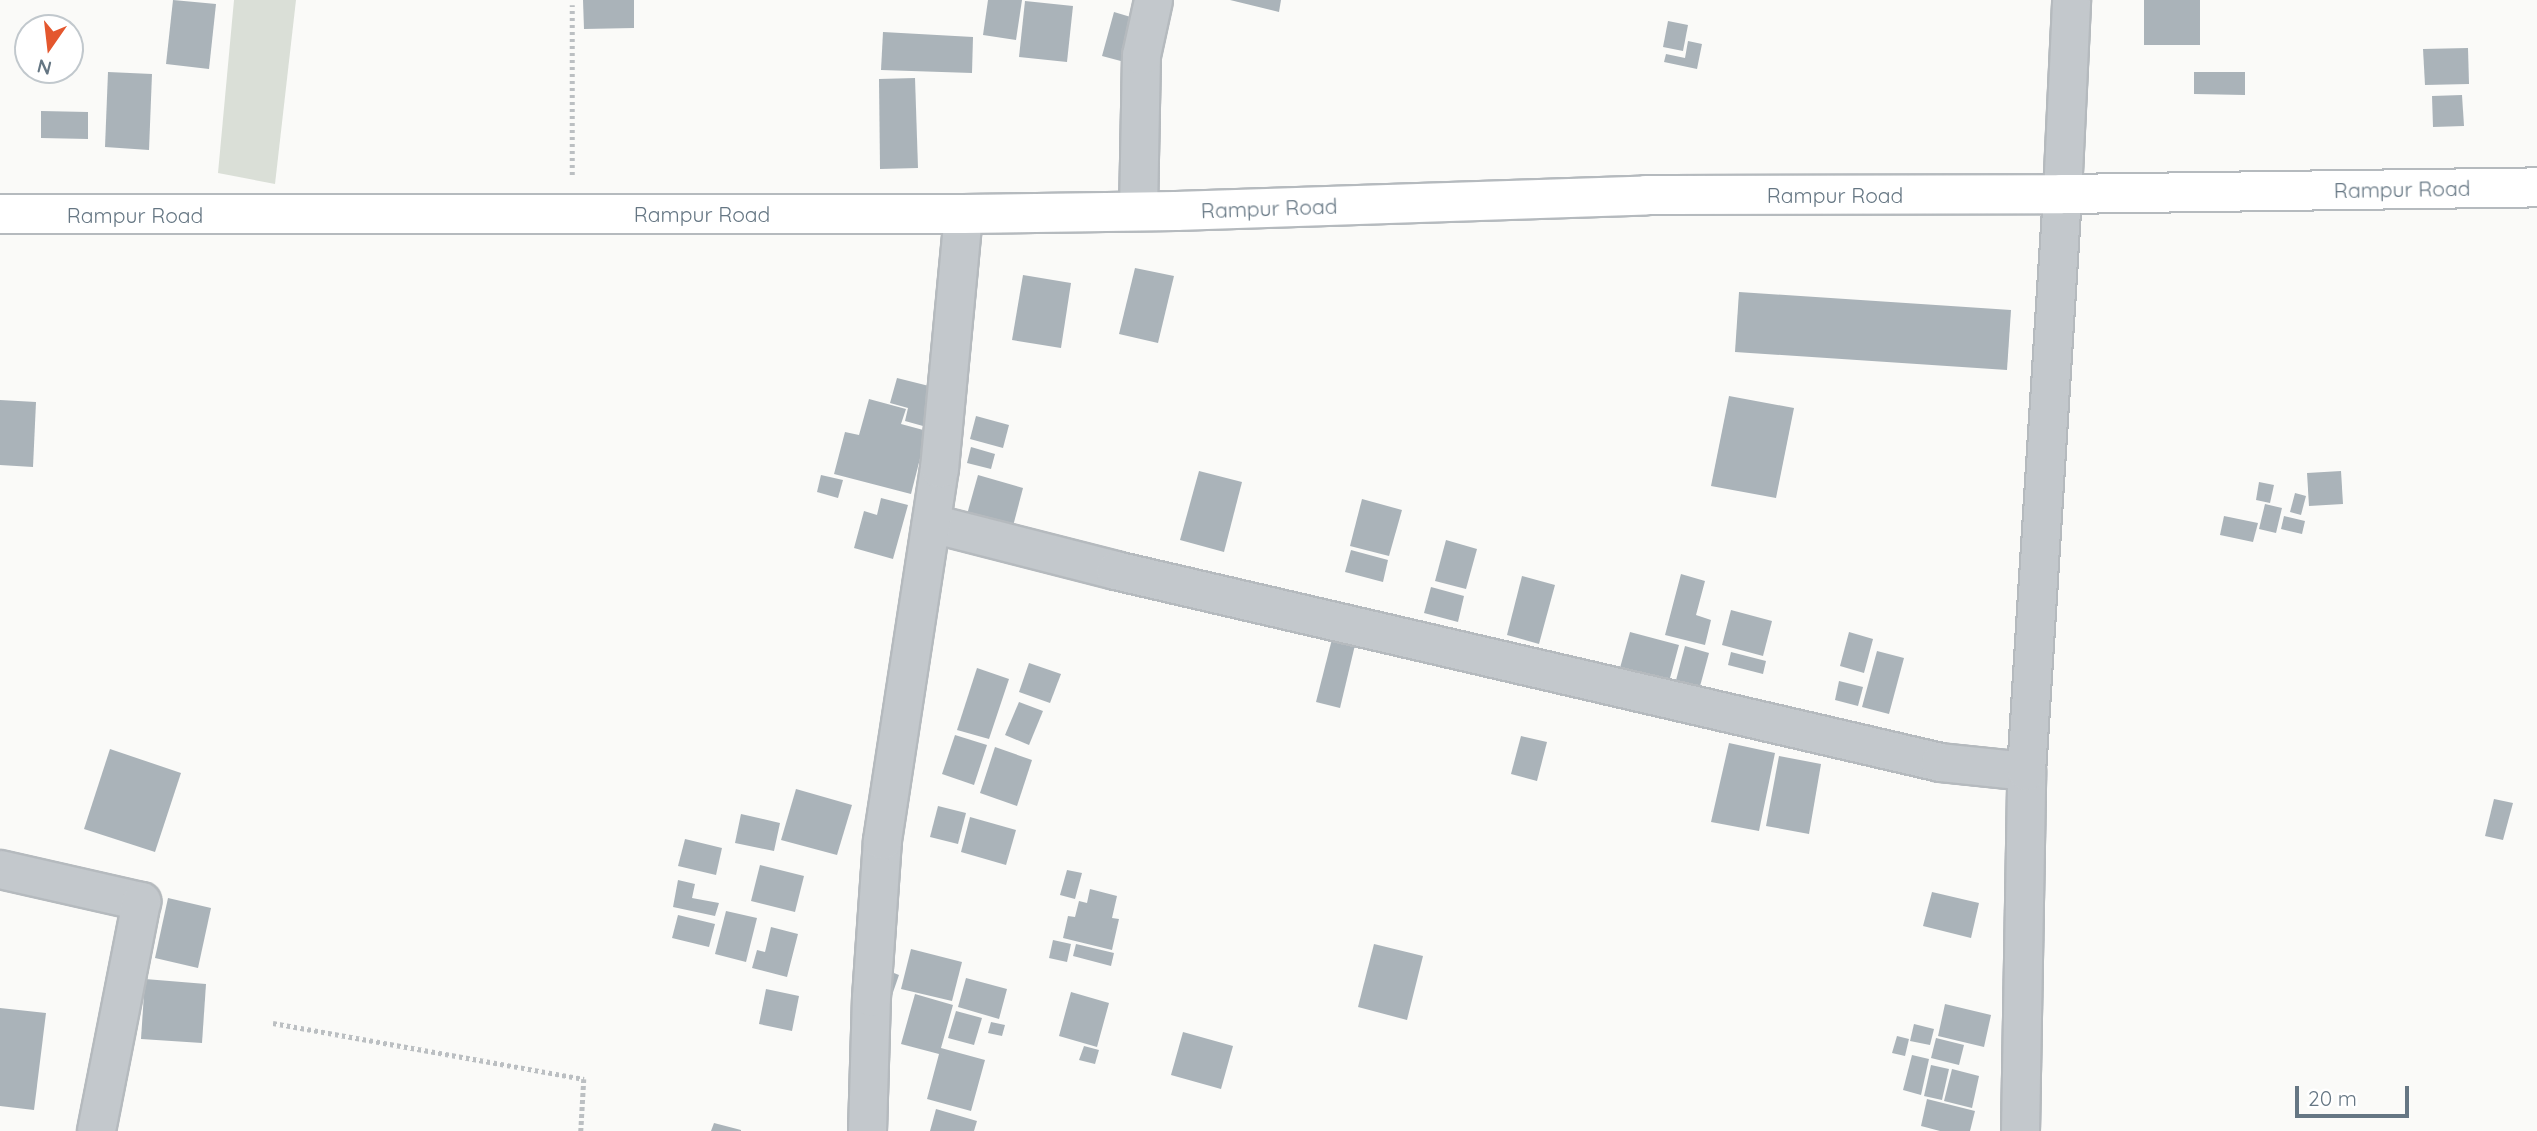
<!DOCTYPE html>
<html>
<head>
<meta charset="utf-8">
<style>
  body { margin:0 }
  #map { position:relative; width:2537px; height:1131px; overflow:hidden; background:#fafaf8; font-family:Quicksand,sans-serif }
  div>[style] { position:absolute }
  .green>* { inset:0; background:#dadfd7 }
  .building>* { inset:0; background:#aab3b9 }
  .path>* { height:4.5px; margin-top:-2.25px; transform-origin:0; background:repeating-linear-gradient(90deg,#bbbfc2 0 3.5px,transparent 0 7px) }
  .roads { filter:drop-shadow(2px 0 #b5babe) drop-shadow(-2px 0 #b5babe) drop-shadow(0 2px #b5babe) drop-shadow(0 -2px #b5babe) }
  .minor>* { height:37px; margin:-18.5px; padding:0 18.5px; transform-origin:18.5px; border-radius:18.5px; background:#c3c8cc }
  .major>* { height:38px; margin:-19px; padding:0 19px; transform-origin:19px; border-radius:19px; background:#fff }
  span { translate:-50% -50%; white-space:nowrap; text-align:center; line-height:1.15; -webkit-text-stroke:7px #fff; paint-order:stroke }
  .street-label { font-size:21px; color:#657683 }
  .north { position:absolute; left:14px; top:14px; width:70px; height:70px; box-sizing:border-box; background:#fff; border:2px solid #c1c8cd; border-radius:50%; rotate:194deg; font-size:19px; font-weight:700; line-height:28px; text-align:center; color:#657683 }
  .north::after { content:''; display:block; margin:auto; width:24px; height:32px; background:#e4572e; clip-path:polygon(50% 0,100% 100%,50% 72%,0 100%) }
  .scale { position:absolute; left:2295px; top:1086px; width:114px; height:32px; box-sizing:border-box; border:4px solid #657683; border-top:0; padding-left:9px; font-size:21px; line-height:24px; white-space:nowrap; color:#657683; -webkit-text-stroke:5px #fff; paint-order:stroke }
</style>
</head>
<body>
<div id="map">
  <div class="green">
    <div style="clip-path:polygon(234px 0,296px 0,275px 184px,218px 173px)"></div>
  </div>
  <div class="building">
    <div style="clip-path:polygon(173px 0,216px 4px,209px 69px,166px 64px)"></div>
    <div style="clip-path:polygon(583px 0,634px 0,634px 28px,584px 29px)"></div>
    <div style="clip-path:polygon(988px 0,1022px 0,1016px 40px,983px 35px)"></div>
    <div style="clip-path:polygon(1230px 0,1281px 0,1279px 12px)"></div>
    <div style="clip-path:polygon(2144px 0,2200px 0,2200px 45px,2144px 45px)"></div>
    <div style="clip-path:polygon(1025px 1px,1073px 6px,1067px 62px,1019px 57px)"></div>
    <div style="clip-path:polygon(1114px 12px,1144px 21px,1132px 64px,1102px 56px)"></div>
    <div style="clip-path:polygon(1668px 21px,1688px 25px,1683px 51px,1663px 47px)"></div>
    <div style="clip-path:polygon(883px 32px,973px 37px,972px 73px,881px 70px)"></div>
    <div style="clip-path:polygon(1688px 41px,1702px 44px,1697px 69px,1664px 62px,1666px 54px,1685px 58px)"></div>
    <div style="clip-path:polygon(2468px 48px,2469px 84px,2425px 85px,2423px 49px)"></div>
    <div style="clip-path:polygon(108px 72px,152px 74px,149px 150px,105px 147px)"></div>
    <div style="clip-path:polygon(2194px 72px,2245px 72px,2245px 95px,2194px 94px)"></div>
    <div style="clip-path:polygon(915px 78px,918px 168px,880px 169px,879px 79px)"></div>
    <div style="clip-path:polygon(2462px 95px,2464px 126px,2433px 127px,2432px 96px)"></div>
    <div style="clip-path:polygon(41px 111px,88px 112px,88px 139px,41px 138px)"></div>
    <div style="clip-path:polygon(1135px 268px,1174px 276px,1158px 343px,1119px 334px)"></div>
    <div style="clip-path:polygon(1023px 275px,1071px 283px,1061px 348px,1012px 340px)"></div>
    <div style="clip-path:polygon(1739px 292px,2011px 310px,2007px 370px,1735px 352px)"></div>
    <div style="clip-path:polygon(897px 378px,933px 387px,923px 426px,905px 421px,908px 408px,890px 403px)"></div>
    <div style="clip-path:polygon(1729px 396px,1794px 408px,1776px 498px,1711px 486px)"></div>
    <div style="clip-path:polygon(869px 399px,906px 409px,901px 424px,927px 431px,911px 494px,834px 474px,845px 432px,859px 435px)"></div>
    <div style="clip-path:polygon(0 400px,36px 402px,33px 467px,0 465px)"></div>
    <div style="clip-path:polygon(976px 416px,1009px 425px,1003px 448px,970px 439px)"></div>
    <div style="clip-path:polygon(971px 447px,995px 454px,991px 469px,967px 463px)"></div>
    <div style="clip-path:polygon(1199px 471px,1242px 482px,1224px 552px,1180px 540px)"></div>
    <div style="clip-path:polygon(2341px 471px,2343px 504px,2309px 506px,2307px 473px)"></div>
    <div style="clip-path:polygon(821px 475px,843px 480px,838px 498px,817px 492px)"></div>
    <div style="clip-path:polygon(978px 475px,1023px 488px,1012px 530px,966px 518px)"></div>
    <div style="clip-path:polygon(2259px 482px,2274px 485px,2270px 503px,2256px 500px)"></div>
    <div style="clip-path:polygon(2295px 493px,2306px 496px,2301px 515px,2290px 512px)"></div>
    <div style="clip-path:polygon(881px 498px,908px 505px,893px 559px,854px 548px,864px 511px,877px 515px)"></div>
    <div style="clip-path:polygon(1362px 499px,1402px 510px,1389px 556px,1350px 546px)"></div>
    <div style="clip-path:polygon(2265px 504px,2282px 508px,2276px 533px,2259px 529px)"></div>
    <div style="clip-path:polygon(2224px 516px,2258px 523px,2253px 542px,2220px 535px)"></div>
    <div style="clip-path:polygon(2284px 516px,2305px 521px,2302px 534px,2281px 529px)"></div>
    <div style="clip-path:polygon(1446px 540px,1477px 549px,1466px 589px,1435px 581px)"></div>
    <div style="clip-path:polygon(1351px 550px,1388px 560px,1383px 582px,1345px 572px)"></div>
    <div style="clip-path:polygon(1681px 574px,1705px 581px,1696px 615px,1711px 620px,1705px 645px,1665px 635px)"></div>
    <div style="clip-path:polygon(1522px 576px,1555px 585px,1539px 644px,1507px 635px)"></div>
    <div style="clip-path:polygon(1431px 587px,1464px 596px,1458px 622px,1424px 613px)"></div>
    <div style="clip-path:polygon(1731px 610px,1772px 621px,1763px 656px,1722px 645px)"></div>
    <div style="clip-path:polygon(1630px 632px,1679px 645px,1667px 689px,1618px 675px)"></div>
    <div style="clip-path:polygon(1849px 632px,1873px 639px,1864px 673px,1840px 666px)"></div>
    <div style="clip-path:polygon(1332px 639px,1355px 645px,1340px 708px,1316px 702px)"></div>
    <div style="clip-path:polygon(1685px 646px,1709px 653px,1699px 690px,1675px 684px)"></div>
    <div style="clip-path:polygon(1877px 651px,1904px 658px,1889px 714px,1862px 707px)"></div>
    <div style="clip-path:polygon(1731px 652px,1766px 661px,1763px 674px,1728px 665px)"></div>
    <div style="clip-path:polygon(1029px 663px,1061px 674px,1050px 703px,1019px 692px)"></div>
    <div style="clip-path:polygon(977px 668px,1009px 679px,989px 739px,957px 730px)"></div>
    <div style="clip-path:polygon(1839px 681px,1863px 687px,1858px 706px,1835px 700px)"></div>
    <div style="clip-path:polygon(1019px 702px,1043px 711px,1029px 745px,1005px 735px)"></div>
    <div style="clip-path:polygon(955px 735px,987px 745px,974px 785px,942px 774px)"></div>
    <div style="clip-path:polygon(1521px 736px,1547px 742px,1537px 781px,1511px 774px)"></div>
    <div style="clip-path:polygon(1729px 743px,1775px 753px,1759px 831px,1711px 822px)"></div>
    <div style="clip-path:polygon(995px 747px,1032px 760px,1017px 806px,980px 793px)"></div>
    <div style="clip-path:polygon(110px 749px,181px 773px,155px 852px,84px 829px)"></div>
    <div style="clip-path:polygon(1779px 756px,1821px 764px,1809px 834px,1766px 826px)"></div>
    <div style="clip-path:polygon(796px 789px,852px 805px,837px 855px,781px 840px)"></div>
    <div style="clip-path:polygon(2494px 799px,2513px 803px,2503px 840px,2485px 836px)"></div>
    <div style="clip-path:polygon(938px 806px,966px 813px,958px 844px,930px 837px)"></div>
    <div style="clip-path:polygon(741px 814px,780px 823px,774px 851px,735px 843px)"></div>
    <div style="clip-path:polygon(970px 817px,1016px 830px,1006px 865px,961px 852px)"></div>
    <div style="clip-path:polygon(685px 839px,722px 848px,716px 875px,678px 866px)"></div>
    <div style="clip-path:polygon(760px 865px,804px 876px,795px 912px,751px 901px)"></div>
    <div style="clip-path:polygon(1067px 870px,1082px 873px,1075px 899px,1060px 895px)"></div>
    <div style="clip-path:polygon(678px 880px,695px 884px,692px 898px,719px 903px,715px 916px,673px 907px)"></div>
    <div style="clip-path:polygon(1090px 889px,1117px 896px,1112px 918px,1119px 919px,1112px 950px,1063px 938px,1068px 916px,1075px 917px,1079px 901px,1087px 903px)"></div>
    <div style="clip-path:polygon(1932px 892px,1979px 903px,1971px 938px,1923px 926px)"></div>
    <div style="clip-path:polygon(168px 898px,211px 908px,198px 968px,155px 958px)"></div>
    <div style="clip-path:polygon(726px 911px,757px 918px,746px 962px,715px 954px)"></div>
    <div style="clip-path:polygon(678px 915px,715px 924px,709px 947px,672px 938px)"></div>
    <div style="clip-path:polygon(771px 927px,798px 934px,787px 977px,752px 968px,757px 950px,765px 952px)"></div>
    <div style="clip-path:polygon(1053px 940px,1071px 944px,1067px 962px,1049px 958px)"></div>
    <div style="clip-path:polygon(1076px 944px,1114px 953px,1111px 966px,1073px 956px)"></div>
    <div style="clip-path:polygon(1374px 944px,1423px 956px,1407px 1020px,1358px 1007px)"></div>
    <div style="clip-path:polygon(911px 949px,962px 962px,952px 1001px,901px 989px)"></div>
    <div style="clip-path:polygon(884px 969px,899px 975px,890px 1001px,874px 996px)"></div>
    <div style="clip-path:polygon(966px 978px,1007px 989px,999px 1019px,958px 1007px)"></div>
    <div style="clip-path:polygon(145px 979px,206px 984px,202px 1043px,141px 1039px)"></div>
    <div style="clip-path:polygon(766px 989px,799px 996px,792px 1031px,759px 1024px)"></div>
    <div style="clip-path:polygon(1071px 992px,1109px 1003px,1097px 1047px,1059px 1036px)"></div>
    <div style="clip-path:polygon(915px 994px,953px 1005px,941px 1048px,985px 1060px,971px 1111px,927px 1099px,939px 1054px,901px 1044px)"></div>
    <div style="clip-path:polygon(1945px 1004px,1991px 1015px,1984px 1047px,1938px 1036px)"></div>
    <div style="clip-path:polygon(0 1008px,46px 1013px,34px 1110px,0 1106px)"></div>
    <div style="clip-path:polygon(956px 1011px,982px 1018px,974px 1045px,948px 1038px)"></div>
    <div style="clip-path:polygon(991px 1022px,1005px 1025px,1002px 1036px,988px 1033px)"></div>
    <div style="clip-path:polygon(1914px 1024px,1934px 1029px,1930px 1045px,1910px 1041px)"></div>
    <div style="clip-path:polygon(1183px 1032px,1233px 1046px,1221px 1089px,1171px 1075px)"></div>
    <div style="clip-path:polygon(1897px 1036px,1909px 1039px,1905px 1056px,1892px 1053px)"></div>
    <div style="clip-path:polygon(1936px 1038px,1964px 1045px,1959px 1065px,1931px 1058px)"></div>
    <div style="clip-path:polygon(1084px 1046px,1099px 1050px,1095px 1064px,1079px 1060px)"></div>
    <div style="clip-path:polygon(1912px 1055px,1929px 1059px,1921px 1095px,1903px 1090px)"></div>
    <div style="clip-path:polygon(1931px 1065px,1949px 1069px,1942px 1100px,1924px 1096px)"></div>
    <div style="clip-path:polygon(1952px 1069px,1979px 1076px,1972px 1108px,1944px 1101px)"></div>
    <div style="clip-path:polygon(1927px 1099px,1975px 1111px,1970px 1131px,1940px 1131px,1921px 1126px)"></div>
    <div style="clip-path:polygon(936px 1109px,977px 1121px,974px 1131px,930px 1131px)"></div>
    <div style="clip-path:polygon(714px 1123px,741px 1130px,741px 1131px,711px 1131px)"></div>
  </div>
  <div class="path">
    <div style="left:572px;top:175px;width:170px;rotate:-90deg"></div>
    <div style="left:273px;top:1023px;width:316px;rotate:10.2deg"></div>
    <div style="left:584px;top:1079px;width:52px;rotate:93.3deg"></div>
  </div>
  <div class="roads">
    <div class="minor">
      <div style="left:1138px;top:211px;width:156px;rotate:-88.9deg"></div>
      <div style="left:1141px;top:55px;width:56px;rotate:-77.7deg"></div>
      <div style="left:931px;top:523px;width:190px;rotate:14.3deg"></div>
      <div style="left:1115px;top:570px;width:847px;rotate:13.1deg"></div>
      <div style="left:1940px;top:762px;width:86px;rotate:6deg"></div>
      <div style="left:0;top:869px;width:145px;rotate:12.8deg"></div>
      <div style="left:141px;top:901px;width:234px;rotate:101.1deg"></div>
      <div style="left:867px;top:1131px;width:134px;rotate:-88.3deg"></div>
      <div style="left:871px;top:997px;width:157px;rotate:-86deg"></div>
      <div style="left:882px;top:840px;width:376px;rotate:-81.3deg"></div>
      <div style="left:939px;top:468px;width:255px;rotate:-84.6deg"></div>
      <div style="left:2020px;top:1131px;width:360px;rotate:-89deg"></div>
      <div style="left:2026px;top:771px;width:578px;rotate:-86.43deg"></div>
      <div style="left:2062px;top:194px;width:194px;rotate:-87.3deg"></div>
    </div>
    <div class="major">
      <div style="left:0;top:214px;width:963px"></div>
      <div style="left:963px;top:214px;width:213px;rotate:-0.8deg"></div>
      <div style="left:1176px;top:211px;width:470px;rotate:-1.9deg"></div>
      <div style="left:1646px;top:195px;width:416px;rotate:-0.1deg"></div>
      <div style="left:2062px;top:194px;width:475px;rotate:-0.8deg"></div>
    </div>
  </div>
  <div class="street-label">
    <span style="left:2402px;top:189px;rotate:-1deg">Rampur Road</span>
    <span style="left:1835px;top:195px">Rampur Road</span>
    <span style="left:1269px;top:208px;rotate:-2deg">Rampur Road</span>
    <span style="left:702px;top:214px">Rampur Road</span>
    <span style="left:135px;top:215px">Rampur Road</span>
  </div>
  <div class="north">N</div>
  <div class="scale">20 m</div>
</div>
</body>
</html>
